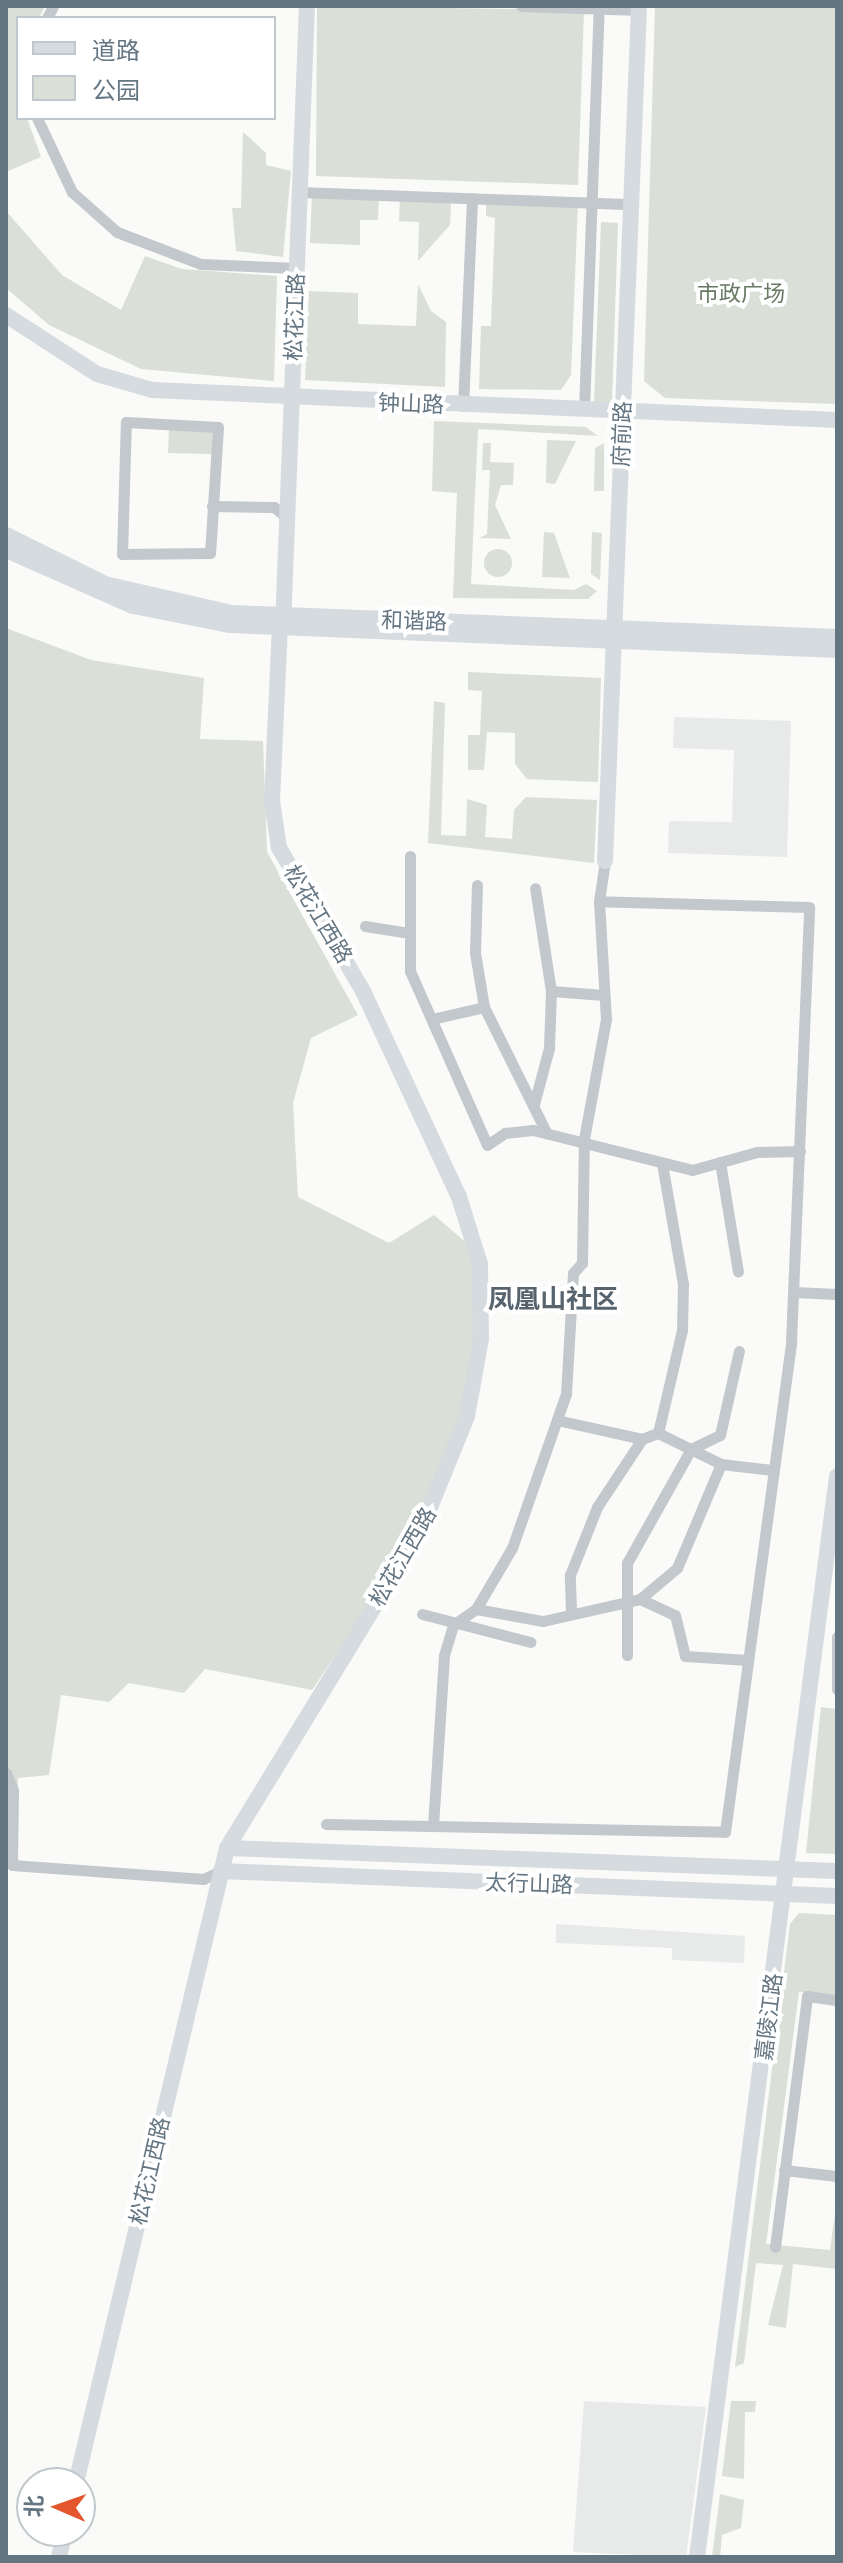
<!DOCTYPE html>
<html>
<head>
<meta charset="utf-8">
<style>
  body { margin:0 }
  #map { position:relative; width:843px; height:2563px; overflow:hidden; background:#fafaf8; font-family:Quicksand,"Noto Sans SC",sans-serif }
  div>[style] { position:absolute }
  .built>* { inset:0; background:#e8e9e9 }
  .green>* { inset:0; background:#dadfd7 }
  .round { border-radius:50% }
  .street>* { height:11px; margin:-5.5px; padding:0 5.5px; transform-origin:5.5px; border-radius:5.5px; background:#c3c8cc }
  .secondary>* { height:16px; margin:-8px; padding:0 8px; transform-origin:8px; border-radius:8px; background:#d6dbdf }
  span { translate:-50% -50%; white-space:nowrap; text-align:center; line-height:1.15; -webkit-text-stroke:8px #fff; paint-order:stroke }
  .park-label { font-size:22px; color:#687a64 }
  .street-label { font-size:22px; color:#657683 }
  .quarter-label { font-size:26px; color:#57646e; font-weight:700 }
  .frame { position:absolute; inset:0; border:8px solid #657683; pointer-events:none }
  .legend { position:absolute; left:16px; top:16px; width:260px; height:104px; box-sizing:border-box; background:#fff; border:2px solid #c1c8cd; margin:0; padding:10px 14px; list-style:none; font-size:24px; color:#657683 }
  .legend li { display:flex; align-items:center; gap:16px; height:40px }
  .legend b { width:40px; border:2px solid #c1c8cd }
  .north { position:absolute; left:16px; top:2467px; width:80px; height:80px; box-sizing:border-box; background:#fff; border:2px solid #c1c8cd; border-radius:50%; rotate:272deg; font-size:22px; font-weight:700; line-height:32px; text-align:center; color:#657683 }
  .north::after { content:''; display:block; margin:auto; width:28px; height:36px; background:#e4572e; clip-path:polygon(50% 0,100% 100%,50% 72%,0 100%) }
</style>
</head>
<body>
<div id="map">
  <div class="built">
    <div style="clip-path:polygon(674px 717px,791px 721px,787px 857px,668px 853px,669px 821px,732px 822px,734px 750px,673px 748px)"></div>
    <div style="clip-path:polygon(556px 1924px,745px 1936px,744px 1963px,672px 1960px,672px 1948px,556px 1943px)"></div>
    <div style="clip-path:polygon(584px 2401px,706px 2407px,686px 2557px,573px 2552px)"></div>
  </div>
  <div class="green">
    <div style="clip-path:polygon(6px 6px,45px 6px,39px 18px,18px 18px,18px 118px,27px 118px,41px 157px,6px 172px)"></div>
    <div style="clip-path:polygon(317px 6px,584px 10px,578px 185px,316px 176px)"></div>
    <div style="clip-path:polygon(655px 6px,837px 6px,837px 404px,665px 398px,644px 381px)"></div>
    <div style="clip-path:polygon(243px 132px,266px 153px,266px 165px,291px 171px,283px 257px,236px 251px,232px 208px,241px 208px)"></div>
    <div style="clip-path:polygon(312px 194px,379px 196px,378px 220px,360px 220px,360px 245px,310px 243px)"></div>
    <div style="clip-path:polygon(400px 197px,451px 204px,450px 225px,418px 261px,419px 222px,399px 221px)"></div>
    <div style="clip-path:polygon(486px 202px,578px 203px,571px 375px,561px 390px,479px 389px,481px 326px,491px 326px,495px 218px,486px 216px)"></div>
    <div style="clip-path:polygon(6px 211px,62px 275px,121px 310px,145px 256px,182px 269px,277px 276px,274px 381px,141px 369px,49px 325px,6px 288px)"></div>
    <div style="clip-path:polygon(601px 222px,618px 223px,612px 403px,594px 402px)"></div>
    <div style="clip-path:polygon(418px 284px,431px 311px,446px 322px,445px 387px,305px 380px,309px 291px,358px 293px,358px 324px,416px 326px)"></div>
    <div style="clip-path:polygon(434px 421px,586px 427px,598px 436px,478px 429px,471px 584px,574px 590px,586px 584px,597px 591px,588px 599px,453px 598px,457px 493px,432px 491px)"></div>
    <div style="clip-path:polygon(169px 429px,213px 430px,212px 454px,168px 453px)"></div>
    <div style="clip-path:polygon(547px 440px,576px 441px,555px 484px,546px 483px)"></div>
    <div style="clip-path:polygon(483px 443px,491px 443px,490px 462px,514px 463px,513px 485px,501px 485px,495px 505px,511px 539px,479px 538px,487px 534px,490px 470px,482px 470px)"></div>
    <div style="clip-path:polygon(604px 443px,604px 491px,594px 491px,595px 448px)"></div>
    <div style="clip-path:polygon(544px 532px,554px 533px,570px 578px,542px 577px)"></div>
    <div style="clip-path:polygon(592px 532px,602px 533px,600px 580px,591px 574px)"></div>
    <div class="round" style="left:484px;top:549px;width:28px;height:28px"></div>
    <div style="clip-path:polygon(6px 628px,91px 660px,204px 678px,200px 739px,263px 741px,267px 852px,358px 1015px,311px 1038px,293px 1103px,298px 1197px,389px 1243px,434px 1215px,469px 1245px,480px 1300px,468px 1393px,437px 1484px,398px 1562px,312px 1690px,205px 1669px,184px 1693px,129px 1683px,109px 1702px,61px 1695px,49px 1775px,18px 1778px,18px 1859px,6px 1862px)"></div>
    <div style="clip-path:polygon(468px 672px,601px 678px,598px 782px,527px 779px,515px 764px,515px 733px,487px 732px,484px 770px,468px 770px,468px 735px,480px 735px,482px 691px,468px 690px)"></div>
    <div style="clip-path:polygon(434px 701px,445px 703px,441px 835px,466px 836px,467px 799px,487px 805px,485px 837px,512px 839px,514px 810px,526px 797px,597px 800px,594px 863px,428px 843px)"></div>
    <div style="clip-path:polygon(821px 1707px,837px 1709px,837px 1854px,806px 1853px)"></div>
    <div style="clip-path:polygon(799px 1913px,837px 1915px,837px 1995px,799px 1992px,766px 2244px,830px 2250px,837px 2199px,837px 2269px,793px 2264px,786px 2328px,768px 2325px,783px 2265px,756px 2263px,744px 2363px,735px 2367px,790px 1924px)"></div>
    <div style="clip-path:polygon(731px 2401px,756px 2401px,755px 2412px,745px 2412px,744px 2479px,722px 2476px)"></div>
    <div style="clip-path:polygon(720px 2494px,744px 2500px,741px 2528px,722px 2535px,720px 2557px,712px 2557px)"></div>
  </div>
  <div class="street">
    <div style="left:521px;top:6px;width:118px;rotate:1.9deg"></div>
    <div style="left:47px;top:18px;width:13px;rotate:-63deg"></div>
    <div style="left:37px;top:118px;width:82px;rotate:64.7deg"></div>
    <div style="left:72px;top:192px;width:60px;rotate:41.6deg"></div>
    <div style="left:117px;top:232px;width:90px;rotate:20.9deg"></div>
    <div style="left:201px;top:264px;width:96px;rotate:2.4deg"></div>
    <div style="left:300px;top:192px;width:331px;rotate:2.1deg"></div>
    <div style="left:463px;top:406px;width:208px;rotate:-87.5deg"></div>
    <div style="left:584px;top:410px;width:404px;rotate:-87.9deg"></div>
    <div style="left:126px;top:422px;width:92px;rotate:3.1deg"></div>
    <div style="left:218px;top:427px;width:126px;rotate:93.6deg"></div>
    <div style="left:210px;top:553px;width:88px;rotate:179.3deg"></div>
    <div style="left:122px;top:554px;width:132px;rotate:-88.3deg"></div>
    <div style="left:212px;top:506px;width:62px;rotate:0.9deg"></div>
    <div style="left:274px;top:507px;width:17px;rotate:40deg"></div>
    <div style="left:410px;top:856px;width:115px;rotate:90deg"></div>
    <div style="left:410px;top:971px;width:190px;rotate:66.1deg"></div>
    <div style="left:487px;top:1145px;width:22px;rotate:-34deg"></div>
    <div style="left:505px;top:1133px;width:28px;rotate:-6deg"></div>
    <div style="left:533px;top:1130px;width:164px;rotate:14.1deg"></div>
    <div style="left:692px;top:1170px;width:67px;rotate:-15.5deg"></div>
    <div style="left:757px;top:1152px;width:43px;rotate:-1.3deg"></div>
    <div style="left:477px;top:885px;width:68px;rotate:91.7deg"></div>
    <div style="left:475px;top:953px;width:55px;rotate:80.5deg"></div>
    <div style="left:365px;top:926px;width:39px;rotate:9deg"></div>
    <div style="left:551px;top:991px;width:53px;rotate:4.3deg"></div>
    <div style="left:432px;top:1019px;width:53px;rotate:-13deg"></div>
    <div style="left:484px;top:1007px;width:140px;rotate:63.6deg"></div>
    <div style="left:534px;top:1104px;width:58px;rotate:-75deg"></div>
    <div style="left:549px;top:1048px;width:57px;rotate:-88deg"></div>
    <div style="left:551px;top:991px;width:104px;rotate:-98.8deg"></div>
    <div style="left:720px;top:1162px;width:111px;rotate:80.7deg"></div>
    <div style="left:794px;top:1292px;width:43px;rotate:2.7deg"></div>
    <div style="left:557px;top:1420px;width:87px;rotate:12.6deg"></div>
    <div style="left:642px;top:1439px;width:17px;rotate:-21deg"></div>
    <div style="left:658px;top:1433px;width:70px;rotate:26.2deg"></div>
    <div style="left:721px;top:1464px;width:52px;rotate:6.6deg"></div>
    <div style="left:658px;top:1433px;width:106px;rotate:-76.9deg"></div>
    <div style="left:682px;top:1330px;width:46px;rotate:-88.8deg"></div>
    <div style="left:683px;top:1284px;width:122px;rotate:-99.9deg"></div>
    <div style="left:640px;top:1599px;width:48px;rotate:-40deg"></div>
    <div style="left:677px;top:1568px;width:113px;rotate:-67.1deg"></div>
    <div style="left:476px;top:1609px;width:68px;rotate:10.2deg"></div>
    <div style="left:543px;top:1621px;width:99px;rotate:-12.8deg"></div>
    <div style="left:640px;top:1599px;width:38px;rotate:25deg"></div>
    <div style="left:675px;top:1615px;width:42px;rotate:76.3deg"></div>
    <div style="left:685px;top:1656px;width:63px;rotate:3.6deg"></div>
    <div style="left:571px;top:1611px;width:36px;rotate:-92deg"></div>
    <div style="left:570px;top:1575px;width:73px;rotate:-68.3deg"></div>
    <div style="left:597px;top:1507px;width:82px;rotate:-56.5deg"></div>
    <div style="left:422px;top:1614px;width:112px;rotate:14.5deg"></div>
    <div style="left:837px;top:1637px;width:52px;rotate:90deg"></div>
    <div style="left:627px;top:1655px;width:92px;rotate:-90deg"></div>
    <div style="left:627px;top:1563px;width:131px;rotate:-60.7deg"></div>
    <div style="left:691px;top:1449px;width:32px;rotate:-26deg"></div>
    <div style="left:720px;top:1435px;width:86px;rotate:-77.3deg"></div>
    <div style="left:6px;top:1773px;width:18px;rotate:68deg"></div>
    <div style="left:13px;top:1790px;width:75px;rotate:90.8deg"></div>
    <div style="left:12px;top:1865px;width:192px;rotate:4.2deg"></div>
    <div style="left:203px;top:1879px;width:20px;rotate:-24deg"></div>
    <div style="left:326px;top:1824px;width:399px;rotate:1.1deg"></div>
    <div style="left:725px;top:1832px;width:494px;rotate:-82.3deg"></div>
    <div style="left:791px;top:1342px;width:435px;rotate:-87.6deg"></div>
    <div style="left:809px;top:907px;width:210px;rotate:-178.4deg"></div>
    <div style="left:433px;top:1826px;width:171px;rotate:-86.3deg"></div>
    <div style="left:444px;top:1655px;width:31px;rotate:-73deg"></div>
    <div style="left:453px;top:1625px;width:28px;rotate:-35deg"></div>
    <div style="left:476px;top:1609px;width:71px;rotate:-59.5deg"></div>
    <div style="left:512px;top:1548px;width:163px;rotate:-70.7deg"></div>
    <div style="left:566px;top:1394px;width:121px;rotate:-86.7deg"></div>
    <div style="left:573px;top:1273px;width:13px;rotate:-48deg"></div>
    <div style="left:582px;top:1263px;width:124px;rotate:-89.1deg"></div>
    <div style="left:584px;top:1139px;width:122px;rotate:-79.6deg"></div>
    <div style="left:606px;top:1019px;width:118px;rotate:-93.4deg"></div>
    <div style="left:599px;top:901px;width:40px;rotate:-81.5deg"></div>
    <div style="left:784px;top:2170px;width:53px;rotate:6.5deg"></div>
    <div style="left:775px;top:2247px;width:253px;rotate:-82.7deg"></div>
    <div style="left:807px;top:1996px;width:30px;rotate:8deg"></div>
  </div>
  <div class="secondary">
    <div style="left:6px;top:315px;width:108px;rotate:33deg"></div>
    <div style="left:97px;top:374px;width:57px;rotate:16.2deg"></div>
    <div style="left:152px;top:390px;width:686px;rotate:2.51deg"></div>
    <div style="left:6px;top:535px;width:110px;rotate:26.3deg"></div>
    <div style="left:105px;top:584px;width:130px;rotate:12.9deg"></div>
    <div style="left:232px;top:613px;width:605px;rotate:2.27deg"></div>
    <div style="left:6px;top:550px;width:139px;rotate:23.8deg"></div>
    <div style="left:133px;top:606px;width:99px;rotate:11.1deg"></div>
    <div style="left:230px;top:625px;width:608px;rotate:2.36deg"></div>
    <div style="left:283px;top:627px;width:621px;rotate:-87.79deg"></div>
    <div style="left:605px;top:861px;width:856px;rotate:-87.72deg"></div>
    <div style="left:227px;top:1848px;width:610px;rotate:2.16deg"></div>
    <div style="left:221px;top:1871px;width:617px;rotate:2.32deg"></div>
    <div style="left:76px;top:2483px;width:653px;rotate:-76.62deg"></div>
    <div style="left:227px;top:1848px;width:370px;rotate:-58.6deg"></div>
    <div style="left:420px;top:1532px;width:125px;rotate:-67.9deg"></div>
    <div style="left:467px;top:1416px;width:78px;rotate:-79.7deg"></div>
    <div style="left:481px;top:1339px;width:75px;rotate:-90.8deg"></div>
    <div style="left:480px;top:1264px;width:70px;rotate:-107.4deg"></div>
    <div style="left:459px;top:1197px;width:227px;rotate:-115deg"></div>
    <div style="left:363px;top:991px;width:166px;rotate:-120.4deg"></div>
    <div style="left:279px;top:848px;width:48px;rotate:-98.5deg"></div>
    <div style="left:272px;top:801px;width:173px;rotate:-87.4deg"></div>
    <div style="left:59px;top:2557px;width:27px;rotate:-77deg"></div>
    <div style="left:697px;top:2557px;width:1090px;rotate:-82.62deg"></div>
  </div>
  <div class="park-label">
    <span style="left:741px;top:294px">市政广场</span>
  </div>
  <div class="street-label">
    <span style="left:295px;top:317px;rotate:-88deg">松花江路</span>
    <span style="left:411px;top:404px;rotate:2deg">钟山路</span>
    <span style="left:622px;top:434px;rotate:-88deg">府前路</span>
    <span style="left:414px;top:621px;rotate:2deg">和谐路</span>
    <span style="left:318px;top:914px;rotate:59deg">松花江西路</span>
    <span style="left:403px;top:1557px;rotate:-60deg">松花江西路</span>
    <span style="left:529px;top:1884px;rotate:2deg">太行山路</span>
    <span style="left:769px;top:2017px;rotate:-83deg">嘉陵江路</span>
    <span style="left:150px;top:2171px;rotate:-77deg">松花江西路</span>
  </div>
  <div class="quarter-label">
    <span style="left:553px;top:1299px">凤凰山社区</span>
  </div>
  <div class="frame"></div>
  <ul class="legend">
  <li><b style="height:10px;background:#d6dbdf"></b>道路</li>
  <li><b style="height:22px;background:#dadfd7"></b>公园</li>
  </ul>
  <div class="north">北</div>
</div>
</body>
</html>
